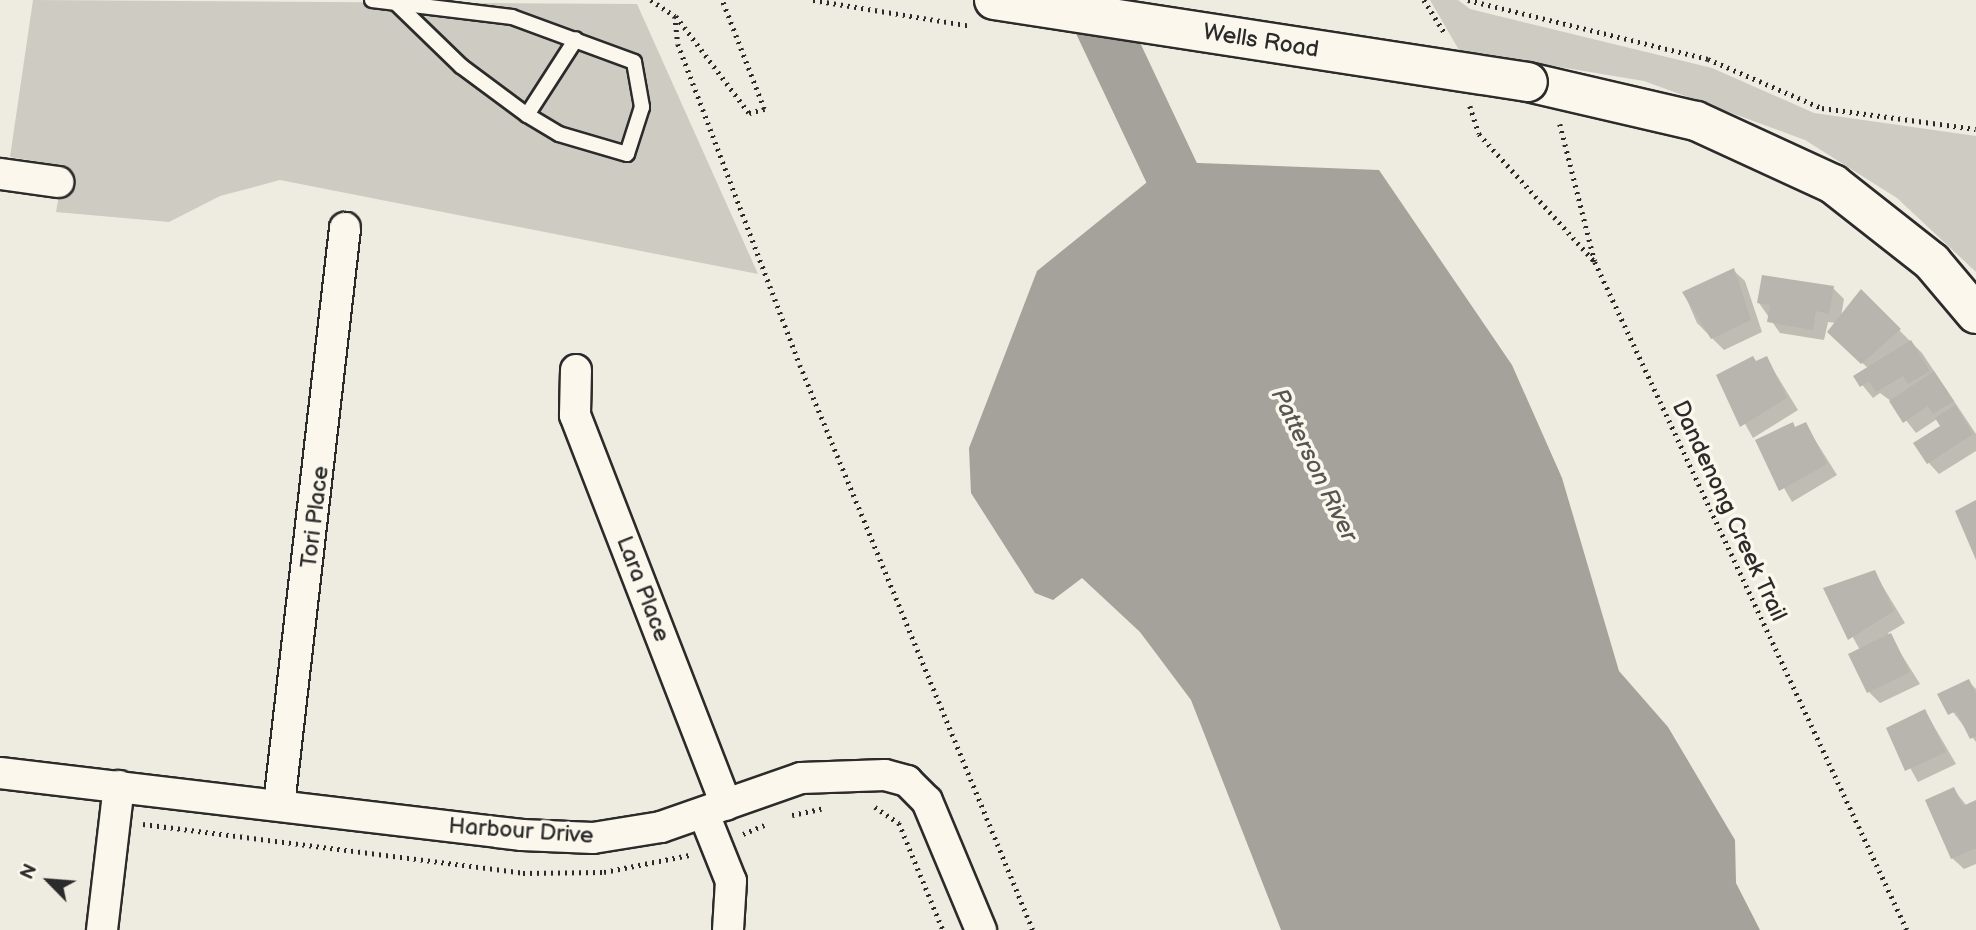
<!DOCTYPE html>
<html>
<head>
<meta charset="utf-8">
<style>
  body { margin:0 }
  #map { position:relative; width:1976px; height:930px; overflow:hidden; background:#eeebe0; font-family:"Balsamiq Sans",sans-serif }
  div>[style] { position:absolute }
  .green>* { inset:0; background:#cecbc2 }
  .water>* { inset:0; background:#a4a29a }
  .shadow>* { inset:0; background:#0003 }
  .river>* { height:54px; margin:-27px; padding:0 27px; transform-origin:27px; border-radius:27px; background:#a4a29a }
  .building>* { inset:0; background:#b8b5ae }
  .path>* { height:4.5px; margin-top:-2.25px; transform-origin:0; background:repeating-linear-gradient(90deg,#2b2b2b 0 2px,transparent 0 7px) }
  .roads { filter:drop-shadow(2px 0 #2b2b2b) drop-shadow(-2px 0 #2b2b2b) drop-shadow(0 2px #2b2b2b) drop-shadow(0 -2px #2b2b2b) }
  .lane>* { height:14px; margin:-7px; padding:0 7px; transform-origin:7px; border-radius:7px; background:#fbf7ec }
  .street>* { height:30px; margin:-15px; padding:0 15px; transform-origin:15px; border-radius:15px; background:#fbf7ec }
  .secondary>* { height:38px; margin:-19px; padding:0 19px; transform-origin:19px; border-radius:19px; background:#fbf7ec }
  .path-bridge>* { height:4.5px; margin-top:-2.25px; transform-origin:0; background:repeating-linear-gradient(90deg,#2b2b2b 0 2px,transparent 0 7px) }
  .bridges { filter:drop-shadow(2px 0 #2b2b2b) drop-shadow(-2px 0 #2b2b2b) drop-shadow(0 2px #2b2b2b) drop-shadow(0 -2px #2b2b2b) }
  .secondary-bridge>* { height:38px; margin:-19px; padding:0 19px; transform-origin:19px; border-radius:19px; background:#fbf7ec }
  span { translate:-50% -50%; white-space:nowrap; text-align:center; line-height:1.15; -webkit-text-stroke:7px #fbf7ec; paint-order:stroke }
  .street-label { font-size:23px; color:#2b2b2b }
  .water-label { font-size:24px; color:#555552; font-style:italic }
  .north { position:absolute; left:14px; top:846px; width:70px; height:70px; -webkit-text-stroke:5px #fbf7ec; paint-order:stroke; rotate:295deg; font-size:19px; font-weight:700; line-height:28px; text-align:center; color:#2b2b2b }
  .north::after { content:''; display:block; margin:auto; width:24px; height:32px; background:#2b2b2b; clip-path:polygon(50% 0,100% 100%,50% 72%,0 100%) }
</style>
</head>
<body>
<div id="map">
  <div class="green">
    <div style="clip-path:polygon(33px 0,637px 4px,758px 274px,280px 180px,220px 196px,169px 222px,56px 212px,64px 166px,10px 157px)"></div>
    <div style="clip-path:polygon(1430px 0,1458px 0,1470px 9px,1712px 68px,1814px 113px,1976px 136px,1976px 272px,1897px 198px,1805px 140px,1644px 81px,1459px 50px)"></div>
  </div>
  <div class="water">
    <div style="clip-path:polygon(1172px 162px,1379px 170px,1512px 365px,1562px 478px,1619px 671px,1668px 727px,1735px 840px,1736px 883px,1760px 930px,1281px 930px,1191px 700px,1140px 632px,1082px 578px,1053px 600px,1035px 593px,971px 493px,969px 448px,1037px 271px)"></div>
  </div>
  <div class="shadow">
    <div style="clip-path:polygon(1733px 270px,1745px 281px,1762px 332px,1724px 350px,1697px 323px,1684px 293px)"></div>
    <div style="clip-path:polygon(1833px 288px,1844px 299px,1841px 317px,1861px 292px,1922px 353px,1976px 434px,1976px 451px,1939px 474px,1928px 462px,1942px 427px,1937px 419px,1916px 433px,1891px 401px,1880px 393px,1873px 398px,1855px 376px,1868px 368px,1841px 344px,1836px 323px,1828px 322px,1824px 340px,1780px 333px,1759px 303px)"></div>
    <div style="clip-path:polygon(1766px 358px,1798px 410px,1753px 438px,1718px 376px)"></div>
    <div style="clip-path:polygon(1805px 424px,1837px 475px,1792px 502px,1757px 441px)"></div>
    <div style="clip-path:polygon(1874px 572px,1905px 623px,1888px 633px,1920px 684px,1880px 703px,1869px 692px,1860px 650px,1826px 589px)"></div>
    <div style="clip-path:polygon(1968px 681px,1976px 689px,1976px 742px,1940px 695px)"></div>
    <div style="clip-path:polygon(1925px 711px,1956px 764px,1918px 782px,1888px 728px)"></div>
    <div style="clip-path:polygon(1953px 789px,1967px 806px,1976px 802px,1976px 864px,1964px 869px,1952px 858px)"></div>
  </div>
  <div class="river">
    <div style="left:1090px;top:0;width:258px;rotate:64.7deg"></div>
  </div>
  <div class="building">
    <div style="clip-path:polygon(1734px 268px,1751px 320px,1711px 339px,1682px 292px)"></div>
    <div style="clip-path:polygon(1762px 275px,1834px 286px,1829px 314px,1816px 311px,1813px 330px,1767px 322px,1770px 305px,1757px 303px)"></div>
    <div style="clip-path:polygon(1861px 289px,1901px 329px,1861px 364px,1827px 332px)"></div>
    <div style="clip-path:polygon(1911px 340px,1930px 371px,1908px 384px,1903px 376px,1876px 392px,1869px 381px,1860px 387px,1853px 376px)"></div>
    <div style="clip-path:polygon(1753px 356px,1756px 361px,1767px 356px,1787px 398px,1740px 427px,1716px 375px)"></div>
    <div style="clip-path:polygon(1934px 371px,1954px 401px,1933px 414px,1928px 406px,1903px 423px,1889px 401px)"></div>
    <div style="clip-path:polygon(1955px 405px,1973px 434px,1927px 464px,1913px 443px,1940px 426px,1935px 418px)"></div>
    <div style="clip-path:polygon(1793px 422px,1795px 427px,1806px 422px,1827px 464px,1779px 491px,1755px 440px)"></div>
    <div style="clip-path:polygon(1976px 500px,1976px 560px,1955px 511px)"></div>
    <div style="clip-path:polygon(1875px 570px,1894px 611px,1848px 640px,1823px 588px)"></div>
    <div style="clip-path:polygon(1891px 633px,1910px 672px,1867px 693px,1848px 654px)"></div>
    <div style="clip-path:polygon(1969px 679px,1976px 694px,1976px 736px,1970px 739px,1956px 711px,1948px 715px,1937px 694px)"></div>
    <div style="clip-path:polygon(1925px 709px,1946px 752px,1905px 771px,1886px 728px)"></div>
    <div style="clip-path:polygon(1954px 787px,1963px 806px,1976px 800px,1976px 848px,1951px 859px,1925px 800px)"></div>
  </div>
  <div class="path">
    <div style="left:651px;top:0;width:29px;rotate:34deg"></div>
    <div style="left:675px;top:16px;width:28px;rotate:84deg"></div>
    <div style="left:678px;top:44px;width:343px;rotate:69.2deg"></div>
    <div style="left:800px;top:365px;width:611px;rotate:67.59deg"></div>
    <div style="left:1424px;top:0;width:41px;rotate:57.8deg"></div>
    <div style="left:1468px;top:0;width:247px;rotate:13.8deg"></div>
    <div style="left:1708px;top:59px;width:124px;rotate:23.3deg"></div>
    <div style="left:1822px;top:108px;width:155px;rotate:7.8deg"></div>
    <div style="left:676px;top:16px;width:121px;rotate:53deg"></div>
    <div style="left:749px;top:113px;width:16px;rotate:-15deg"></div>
    <div style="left:764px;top:109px;width:117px;rotate:-111.1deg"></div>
    <div style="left:1470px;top:106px;width:29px;rotate:72deg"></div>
    <div style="left:1479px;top:134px;width:173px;rotate:47.8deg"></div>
    <div style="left:1595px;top:262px;width:737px;rotate:64.96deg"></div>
    <div style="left:1560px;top:124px;width:142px;rotate:75.8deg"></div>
    <div style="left:875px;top:807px;width:29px;rotate:34deg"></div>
    <div style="left:899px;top:823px;width:116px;rotate:67.6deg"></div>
    <div style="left:792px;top:815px;width:30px;rotate:-12deg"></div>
    <div style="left:143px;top:824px;width:383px;rotate:7.3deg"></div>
    <div style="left:523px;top:873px;width:81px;rotate:-0.7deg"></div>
    <div style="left:604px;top:872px;width:87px;rotate:-11.3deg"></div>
    <div style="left:743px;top:834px;width:23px;rotate:-23deg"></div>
  </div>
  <div class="roads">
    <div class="lane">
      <div style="left:372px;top:0;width:141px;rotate:6.9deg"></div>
      <div style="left:512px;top:17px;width:130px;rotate:20.2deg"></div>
      <div style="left:634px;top:62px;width:46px;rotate:79.9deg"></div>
      <div style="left:642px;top:107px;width:49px;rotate:107.7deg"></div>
      <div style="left:627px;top:154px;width:71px;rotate:-163.6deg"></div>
      <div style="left:559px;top:134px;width:37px;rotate:-149deg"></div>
      <div style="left:527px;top:115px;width:82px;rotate:-143.4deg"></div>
      <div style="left:461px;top:66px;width:88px;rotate:-135.9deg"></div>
      <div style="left:527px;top:115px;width:90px;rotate:-57.2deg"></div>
    </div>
    <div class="street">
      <div style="left:0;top:174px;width:59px;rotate:7.9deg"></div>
      <div style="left:576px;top:370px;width:45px;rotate:91.3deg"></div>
      <div style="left:575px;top:415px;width:418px;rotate:68.8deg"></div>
      <div style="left:0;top:773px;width:526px;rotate:6.77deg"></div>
      <div style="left:522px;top:835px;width:71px;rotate:2.4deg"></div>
      <div style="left:593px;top:838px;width:69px;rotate:-9.2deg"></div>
      <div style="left:661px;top:827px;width:148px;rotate:-19.3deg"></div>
      <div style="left:801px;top:778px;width:84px;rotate:-2deg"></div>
      <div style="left:885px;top:775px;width:23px;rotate:15deg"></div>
      <div style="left:907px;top:781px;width:28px;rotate:45deg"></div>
      <div style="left:927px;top:801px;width:140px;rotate:67.3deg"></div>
      <div style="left:279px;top:805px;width:581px;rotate:-83.47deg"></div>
      <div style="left:704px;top:814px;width:72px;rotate:68.1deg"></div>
      <div style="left:731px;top:881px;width:49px;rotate:93.5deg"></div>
      <div style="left:102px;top:930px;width:145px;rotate:-83.3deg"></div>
    </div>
    <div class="secondary">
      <div style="left:1528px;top:82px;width:172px;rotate:13.1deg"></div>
      <div style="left:1696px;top:121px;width:151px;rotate:24.7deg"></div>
      <div style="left:1833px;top:184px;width:126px;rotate:38.2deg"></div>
      <div style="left:1932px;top:262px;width:68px;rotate:49.8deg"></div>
    </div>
  </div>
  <div class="path-bridge">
    <div style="left:813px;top:0;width:160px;rotate:9.3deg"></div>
  </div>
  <div class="bridges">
    <div class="secondary-bridge">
      <div style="left:994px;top:0;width:540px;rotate:8.73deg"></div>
    </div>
  </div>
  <div class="street-label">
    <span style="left:1261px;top:41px;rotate:9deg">Wells Road</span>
    <span style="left:1729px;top:511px;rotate:65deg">Dandenong Creek Trail</span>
    <span style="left:315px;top:517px;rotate:-83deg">Tori Place</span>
    <span style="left:643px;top:589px;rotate:69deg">Lara Place</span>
    <span style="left:521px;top:831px;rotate:4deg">Harbour Drive</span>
  </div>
  <div class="water-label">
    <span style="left:1314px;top:465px;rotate:64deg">Patterson River</span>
  </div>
  <div class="north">N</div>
</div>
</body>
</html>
